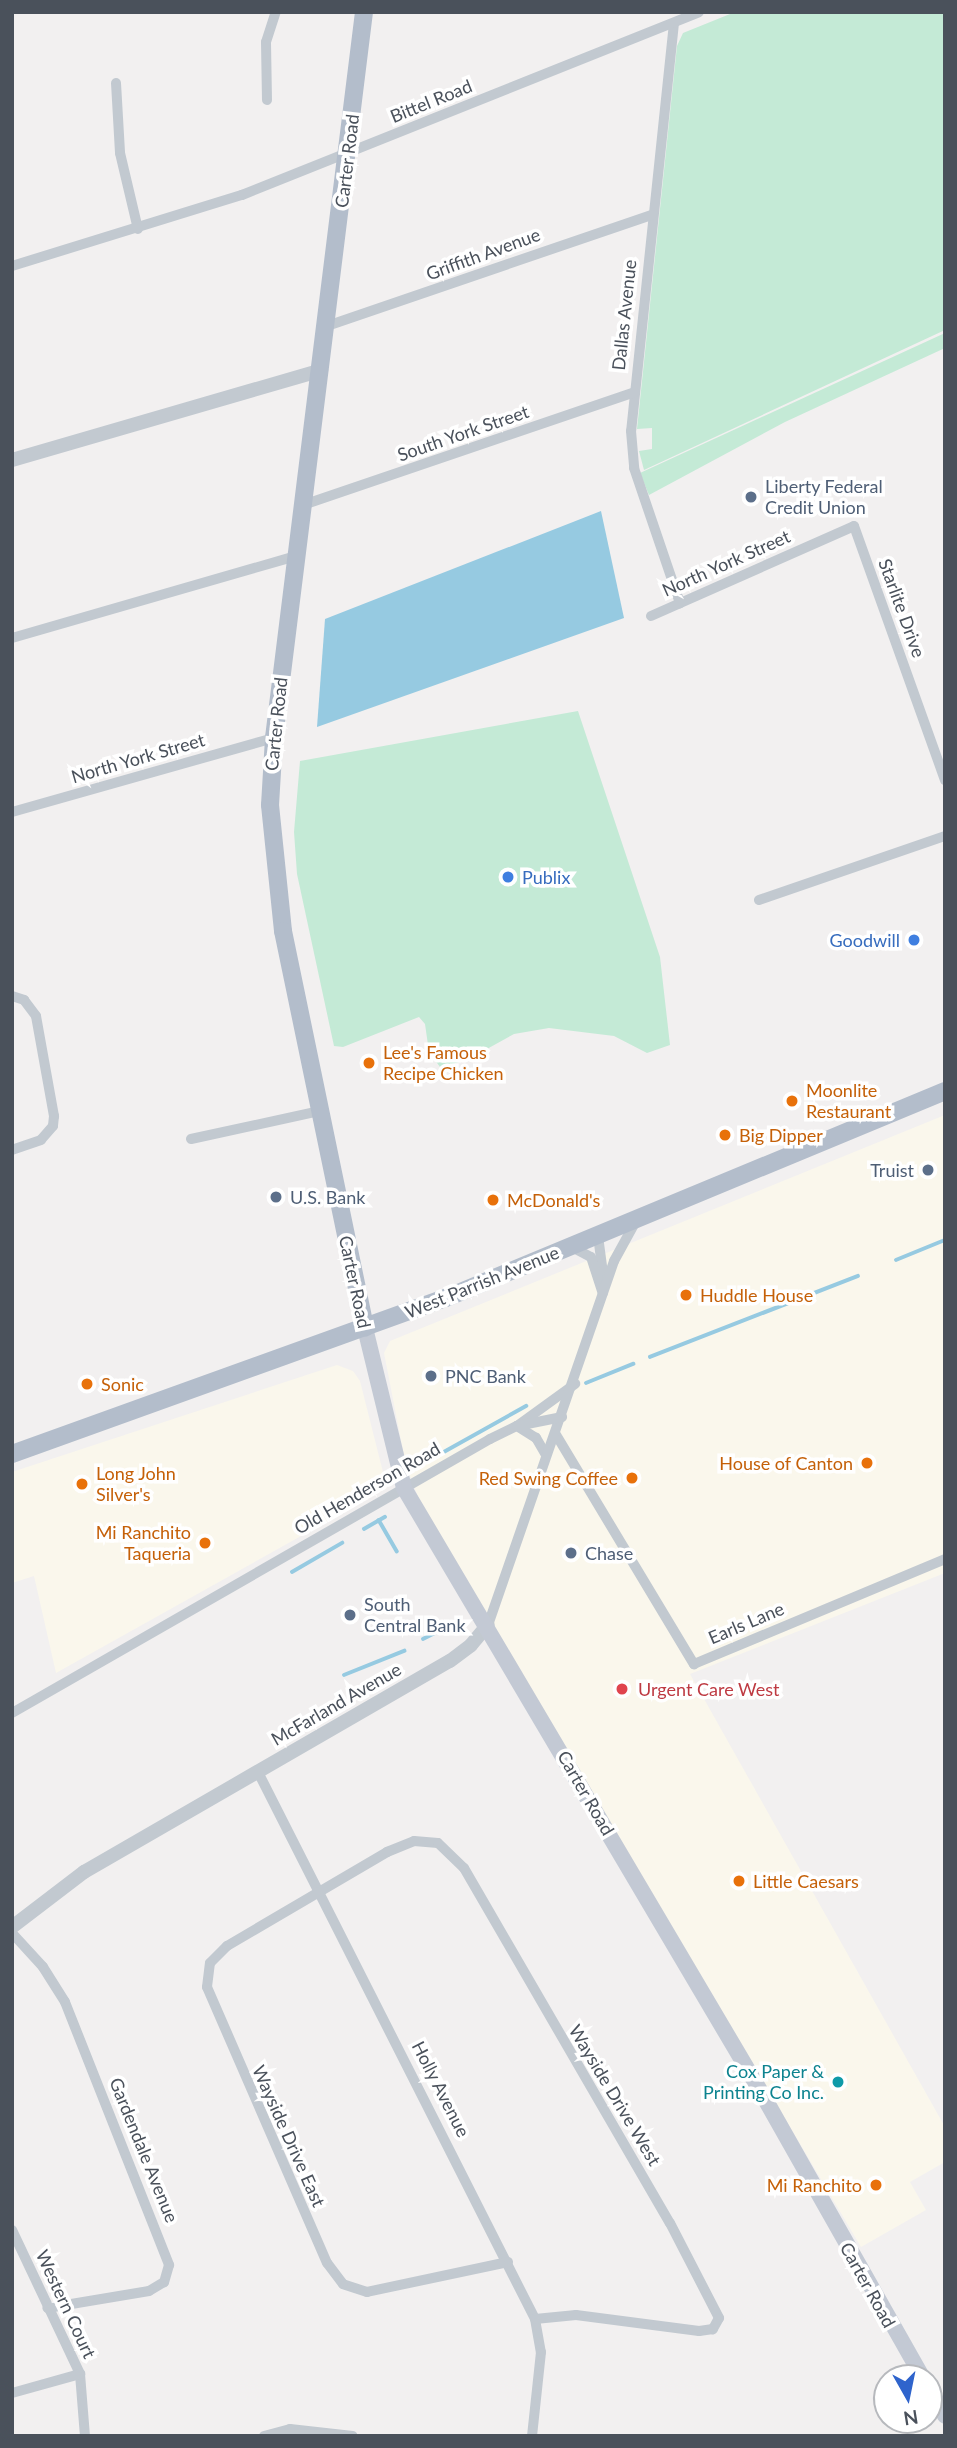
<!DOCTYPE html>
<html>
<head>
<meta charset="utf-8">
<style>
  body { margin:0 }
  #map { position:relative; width:957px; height:2448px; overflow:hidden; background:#f2f0f0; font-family:Lato,sans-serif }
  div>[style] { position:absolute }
  .commercial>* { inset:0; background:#faf7ec }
  .green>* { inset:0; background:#c4ead6 }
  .water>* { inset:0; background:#96cae1 }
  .stream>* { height:3.5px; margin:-1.75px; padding:0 1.75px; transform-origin:1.75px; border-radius:1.75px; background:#96cae1 }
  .minor>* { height:10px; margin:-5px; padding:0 5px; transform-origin:5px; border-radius:5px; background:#c2c9d0 }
  .tertiary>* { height:14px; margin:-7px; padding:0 7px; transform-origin:7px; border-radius:7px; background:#c2c9d0 }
  .secondary>* { height:16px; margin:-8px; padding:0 8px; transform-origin:8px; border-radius:8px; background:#c3c9d4 }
  .primary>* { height:18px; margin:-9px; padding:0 9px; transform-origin:9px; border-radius:9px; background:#b3bdcb }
  .dots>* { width:19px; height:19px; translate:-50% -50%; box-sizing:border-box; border:4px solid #fff; border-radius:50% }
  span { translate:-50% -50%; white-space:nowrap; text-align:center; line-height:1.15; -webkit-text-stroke:7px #fff; paint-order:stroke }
  .street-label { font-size:18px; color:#4a515b }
  .service-label { font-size:18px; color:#4e5e75 }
  .left { translate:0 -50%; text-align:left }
  .right { translate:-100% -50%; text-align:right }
  .shop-label { font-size:18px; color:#366cbe }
  .food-label { font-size:18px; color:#c56008 }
  .health-label { font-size:18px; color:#be3a42 }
  .culture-label { font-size:18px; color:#0d838f }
  .frame { position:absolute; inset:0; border:14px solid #4a515b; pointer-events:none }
  .north { position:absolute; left:873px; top:2364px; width:70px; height:70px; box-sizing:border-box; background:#fff; border:2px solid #b7b9bd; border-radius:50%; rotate:171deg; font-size:19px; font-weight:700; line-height:28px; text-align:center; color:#4a515b }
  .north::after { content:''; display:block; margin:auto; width:24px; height:32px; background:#2f64cc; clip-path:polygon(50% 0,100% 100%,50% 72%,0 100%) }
</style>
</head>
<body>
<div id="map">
  <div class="commercial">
    <div style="clip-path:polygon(945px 1115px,945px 1573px,690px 1674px,945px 2127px,945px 2162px,910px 2182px,926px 2210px,861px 2247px,419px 1499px,406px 1466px,384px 1353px,390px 1341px)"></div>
    <div style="clip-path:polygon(337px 1365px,353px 1371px,360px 1381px,387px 1488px,56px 1673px,34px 1576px,12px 1583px,12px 1472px)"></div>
  </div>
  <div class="green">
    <div style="clip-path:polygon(735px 12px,945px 12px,945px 330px,644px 470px,639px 451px,652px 449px,652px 428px,637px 429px,677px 46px,683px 33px)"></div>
    <div style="clip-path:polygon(945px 333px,945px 348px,785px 422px,649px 495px,640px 473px)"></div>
    <div style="clip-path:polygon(578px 711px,660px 957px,670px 1045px,647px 1053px,614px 1036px,549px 1028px,514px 1034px,467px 1060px,440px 1067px,429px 1052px,425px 1024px,419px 1017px,343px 1047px,334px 1046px,297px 874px,294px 832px,300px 761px)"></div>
  </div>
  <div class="water">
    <div style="clip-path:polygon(601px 511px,624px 618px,317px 727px,325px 619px)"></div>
  </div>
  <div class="stream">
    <div style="left:896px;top:1260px;width:53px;rotate:-22.2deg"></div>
    <div style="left:650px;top:1357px;width:223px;rotate:-21.3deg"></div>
    <div style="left:586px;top:1383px;width:51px;rotate:-22deg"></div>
    <div style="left:417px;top:1467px;width:125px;rotate:-29.2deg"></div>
    <div style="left:379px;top:1520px;width:36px;rotate:60deg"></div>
    <div style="left:364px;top:1529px;width:24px;rotate:-30deg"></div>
    <div style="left:292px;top:1572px;width:58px;rotate:-30.1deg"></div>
    <div style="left:423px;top:1639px;width:20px;rotate:-27deg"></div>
    <div style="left:344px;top:1675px;width:65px;rotate:-21.8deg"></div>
  </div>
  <div class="minor">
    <div style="left:674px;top:23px;width:410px;rotate:96deg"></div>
    <div style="left:631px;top:431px;width:37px;rotate:85deg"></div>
    <div style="left:634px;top:468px;width:143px;rotate:71.2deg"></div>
    <div style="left:116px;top:83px;width:70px;rotate:86.7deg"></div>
    <div style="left:120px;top:153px;width:78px;rotate:76.7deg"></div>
    <div style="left:267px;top:100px;width:58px;rotate:-91deg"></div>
    <div style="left:266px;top:42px;width:32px;rotate:-72deg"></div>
    <div style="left:12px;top:266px;width:241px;rotate:-17.2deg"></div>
    <div style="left:242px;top:195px;width:492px;rotate:-21.8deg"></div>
    <div style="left:327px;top:326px;width:343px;rotate:-18.9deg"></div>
    <div style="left:303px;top:505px;width:350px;rotate:-18.8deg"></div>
    <div style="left:651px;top:616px;width:222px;rotate:-23.9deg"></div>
    <div style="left:854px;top:526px;width:270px;rotate:70.3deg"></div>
    <div style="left:12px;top:638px;width:297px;rotate:-16.1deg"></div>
    <div style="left:12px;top:812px;width:272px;rotate:-15.8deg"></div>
    <div style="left:759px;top:900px;width:197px;rotate:-19deg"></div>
    <div style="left:12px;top:996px;width:13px;rotate:18deg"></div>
    <div style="left:24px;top:1000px;width:20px;rotate:53deg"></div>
    <div style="left:36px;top:1016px;width:102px;rotate:79.8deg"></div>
    <div style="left:54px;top:1116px;width:10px;rotate:96deg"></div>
    <div style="left:53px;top:1126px;width:18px;rotate:131deg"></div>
    <div style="left:41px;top:1140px;width:31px;rotate:161deg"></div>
    <div style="left:191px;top:1139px;width:131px;rotate:-12.3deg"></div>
    <div style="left:598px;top:1236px;width:45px;rotate:82.4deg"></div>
    <div style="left:572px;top:1247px;width:21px;rotate:28deg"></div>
    <div style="left:591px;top:1257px;width:38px;rotate:72deg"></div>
    <div style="left:555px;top:1433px;width:270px;rotate:59deg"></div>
    <div style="left:694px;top:1664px;width:272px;rotate:-22.7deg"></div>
    <div style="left:546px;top:1455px;width:20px;rotate:-120deg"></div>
    <div style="left:536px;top:1438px;width:22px;rotate:-148deg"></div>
    <div style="left:517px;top:1426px;width:72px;rotate:-35.9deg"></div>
    <div style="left:488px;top:1625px;width:385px;rotate:-70.9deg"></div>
    <div style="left:614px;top:1261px;width:46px;rotate:-61.2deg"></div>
    <div style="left:12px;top:1713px;width:551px;rotate:-29.82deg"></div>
    <div style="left:490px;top:1439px;width:30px;rotate:-26deg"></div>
    <div style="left:517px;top:1426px;width:46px;rotate:-11.3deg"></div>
    <div style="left:258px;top:1772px;width:613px;rotate:63.14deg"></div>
    <div style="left:535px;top:2319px;width:34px;rotate:80deg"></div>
    <div style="left:541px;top:2352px;width:84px;rotate:96.1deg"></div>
    <div style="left:12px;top:1933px;width:46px;rotate:47.6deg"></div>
    <div style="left:43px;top:1967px;width:41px;rotate:57.8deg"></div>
    <div style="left:65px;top:2002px;width:283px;rotate:68.4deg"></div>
    <div style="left:169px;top:2265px;width:18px;rotate:106deg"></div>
    <div style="left:164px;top:2282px;width:17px;rotate:149deg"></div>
    <div style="left:149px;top:2291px;width:103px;rotate:170.5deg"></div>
    <div style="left:12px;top:2230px;width:159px;rotate:64.7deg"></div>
    <div style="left:80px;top:2374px;width:62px;rotate:85.4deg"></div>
    <div style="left:508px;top:2262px;width:144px;rotate:168deg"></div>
    <div style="left:367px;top:2292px;width:25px;rotate:-162deg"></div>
    <div style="left:343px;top:2284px;width:26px;rotate:-127deg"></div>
    <div style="left:327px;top:2263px;width:301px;rotate:-113.5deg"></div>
    <div style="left:207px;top:1987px;width:24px;rotate:-83deg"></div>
    <div style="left:210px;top:1963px;width:24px;rotate:-45deg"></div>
    <div style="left:227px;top:1946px;width:186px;rotate:-30.4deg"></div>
    <div style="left:387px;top:1852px;width:29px;rotate:-22deg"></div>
    <div style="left:414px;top:1841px;width:24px;rotate:5deg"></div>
    <div style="left:438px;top:1843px;width:36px;rotate:44deg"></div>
    <div style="left:464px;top:1868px;width:410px;rotate:59.9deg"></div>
    <div style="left:670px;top:2223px;width:107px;rotate:62.7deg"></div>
    <div style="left:719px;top:2318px;width:13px;rotate:119deg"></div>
    <div style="left:713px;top:2329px;width:14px;rotate:172deg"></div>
    <div style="left:699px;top:2331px;width:124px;rotate:-172.6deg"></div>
    <div style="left:576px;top:2315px;width:41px;rotate:174.4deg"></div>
    <div style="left:12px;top:2393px;width:71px;rotate:-15.6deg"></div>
    <div style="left:264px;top:2436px;width:27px;rotate:-15deg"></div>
    <div style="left:290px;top:2429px;width:63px;rotate:6.3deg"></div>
  </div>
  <div class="tertiary">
    <div style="left:12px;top:460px;width:322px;rotate:-16.2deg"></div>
    <div style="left:12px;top:1927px;width:91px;rotate:-37.4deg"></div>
    <div style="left:84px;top:1872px;width:422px;rotate:-30deg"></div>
    <div style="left:450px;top:1661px;width:26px;rotate:-37deg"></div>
    <div style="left:471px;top:1645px;width:26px;rotate:-50deg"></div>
  </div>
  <div class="secondary">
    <div style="left:365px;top:1328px;width:165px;rotate:76.3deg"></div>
    <div style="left:404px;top:1488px;width:710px;rotate:59.42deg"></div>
    <div style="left:765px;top:2099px;width:321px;rotate:60.5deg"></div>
    <div style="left:929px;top:2388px;width:32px;rotate:60deg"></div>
  </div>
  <div class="primary">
    <div style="left:364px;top:12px;width:732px;rotate:97.07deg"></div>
    <div style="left:274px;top:738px;width:67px;rotate:93.4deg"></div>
    <div style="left:270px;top:805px;width:127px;rotate:84.1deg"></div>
    <div style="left:283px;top:931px;width:405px;rotate:78.3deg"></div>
    <div style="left:12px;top:1454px;width:461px;rotate:-19.8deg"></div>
    <div style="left:446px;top:1298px;width:540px;rotate:-22.53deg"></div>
  </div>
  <div class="dots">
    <div style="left:751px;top:497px;background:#5c6f8a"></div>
    <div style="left:508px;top:877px;background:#3f7fe0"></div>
    <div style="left:914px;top:940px;background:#3f7fe0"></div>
    <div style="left:369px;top:1063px;background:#e8710a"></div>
    <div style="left:792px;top:1101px;background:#e8710a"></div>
    <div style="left:725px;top:1135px;background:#e8710a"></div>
    <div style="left:928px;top:1170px;background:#5c6f8a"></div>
    <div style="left:276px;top:1197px;background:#5c6f8a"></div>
    <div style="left:493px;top:1200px;background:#e8710a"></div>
    <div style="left:686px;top:1295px;background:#e8710a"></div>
    <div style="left:431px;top:1376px;background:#5c6f8a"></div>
    <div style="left:87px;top:1384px;background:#e8710a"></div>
    <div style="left:867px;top:1463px;background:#e8710a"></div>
    <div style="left:632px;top:1478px;background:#e8710a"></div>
    <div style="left:82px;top:1484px;background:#e8710a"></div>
    <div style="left:205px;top:1543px;background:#e8710a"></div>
    <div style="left:571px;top:1553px;background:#5c6f8a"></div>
    <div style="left:350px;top:1615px;background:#5c6f8a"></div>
    <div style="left:622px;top:1689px;background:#e0444e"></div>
    <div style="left:739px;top:1881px;background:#e8710a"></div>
    <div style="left:838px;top:2082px;background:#0f9aa8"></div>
    <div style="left:876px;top:2185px;background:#e8710a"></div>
  </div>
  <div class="street-label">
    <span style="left:431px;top:101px;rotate:-22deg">Bittel Road</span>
    <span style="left:347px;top:161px;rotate:-83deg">Carter Road</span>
    <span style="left:483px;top:254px;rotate:-20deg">Griffith Avenue</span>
    <span style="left:624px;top:315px;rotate:-84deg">Dallas Avenue</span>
    <span style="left:463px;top:433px;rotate:-19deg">South York Street</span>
    <span style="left:726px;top:563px;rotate:-24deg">North York Street</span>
    <span style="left:902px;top:608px;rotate:70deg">Starlite Drive</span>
    <span style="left:276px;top:724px;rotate:-84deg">Carter Road</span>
    <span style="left:138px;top:758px;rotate:-16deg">North York Street</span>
    <span style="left:355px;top:1282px;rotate:78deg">Carter Road</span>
    <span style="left:482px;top:1282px;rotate:-22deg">West Parrish Avenue</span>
    <span style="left:367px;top:1488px;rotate:-30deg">Old Henderson Road</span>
    <span style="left:746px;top:1623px;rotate:-23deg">Earls Lane</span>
    <span style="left:336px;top:1704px;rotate:-30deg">McFarland Avenue</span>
    <span style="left:586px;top:1793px;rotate:60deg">Carter Road</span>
    <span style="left:441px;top:2089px;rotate:63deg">Holly Avenue</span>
    <span style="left:615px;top:2095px;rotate:59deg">Wayside Drive West</span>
    <span style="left:289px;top:2136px;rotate:66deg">Wayside Drive East</span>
    <span style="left:144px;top:2150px;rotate:68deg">Gardendale Avenue</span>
    <span style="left:868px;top:2285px;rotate:61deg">Carter Road</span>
    <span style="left:66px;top:2304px;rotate:65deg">Western Court</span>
  </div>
  <div class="service-label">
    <span class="left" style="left:765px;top:497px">Liberty Federal<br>Credit Union</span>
    <span class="right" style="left:914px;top:1170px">Truist</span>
    <span class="left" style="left:290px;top:1197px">U.S. Bank</span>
    <span class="left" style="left:445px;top:1376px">PNC Bank</span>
    <span class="left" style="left:585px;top:1553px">Chase</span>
    <span class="left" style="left:364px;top:1615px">South<br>Central Bank</span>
  </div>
  <div class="shop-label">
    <span class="left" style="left:522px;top:877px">Publix</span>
    <span class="right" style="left:900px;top:940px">Goodwill</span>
  </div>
  <div class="food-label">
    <span class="left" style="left:383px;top:1063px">Lee's Famous<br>Recipe Chicken</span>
    <span class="left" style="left:806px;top:1101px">Moonlite<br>Restaurant</span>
    <span class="left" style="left:739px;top:1135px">Big Dipper</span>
    <span class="left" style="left:507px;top:1200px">McDonald's</span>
    <span class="left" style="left:700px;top:1295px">Huddle House</span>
    <span class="left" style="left:101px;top:1384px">Sonic</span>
    <span class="right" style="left:853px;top:1463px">House of Canton</span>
    <span class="left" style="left:96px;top:1484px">Long John<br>Silver's</span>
    <span class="right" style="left:618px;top:1478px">Red Swing Coffee</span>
    <span class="right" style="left:191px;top:1543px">Mi Ranchito<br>Taqueria</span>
    <span class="left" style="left:753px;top:1881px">Little Caesars</span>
    <span class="right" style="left:862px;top:2185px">Mi Ranchito</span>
  </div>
  <div class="health-label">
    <span class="left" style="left:638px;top:1689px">Urgent Care West</span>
  </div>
  <div class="culture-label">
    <span class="right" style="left:824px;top:2082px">Cox Paper &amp;<br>Printing Co Inc.</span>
  </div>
  <div class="frame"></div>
  <div class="north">N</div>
</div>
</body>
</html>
